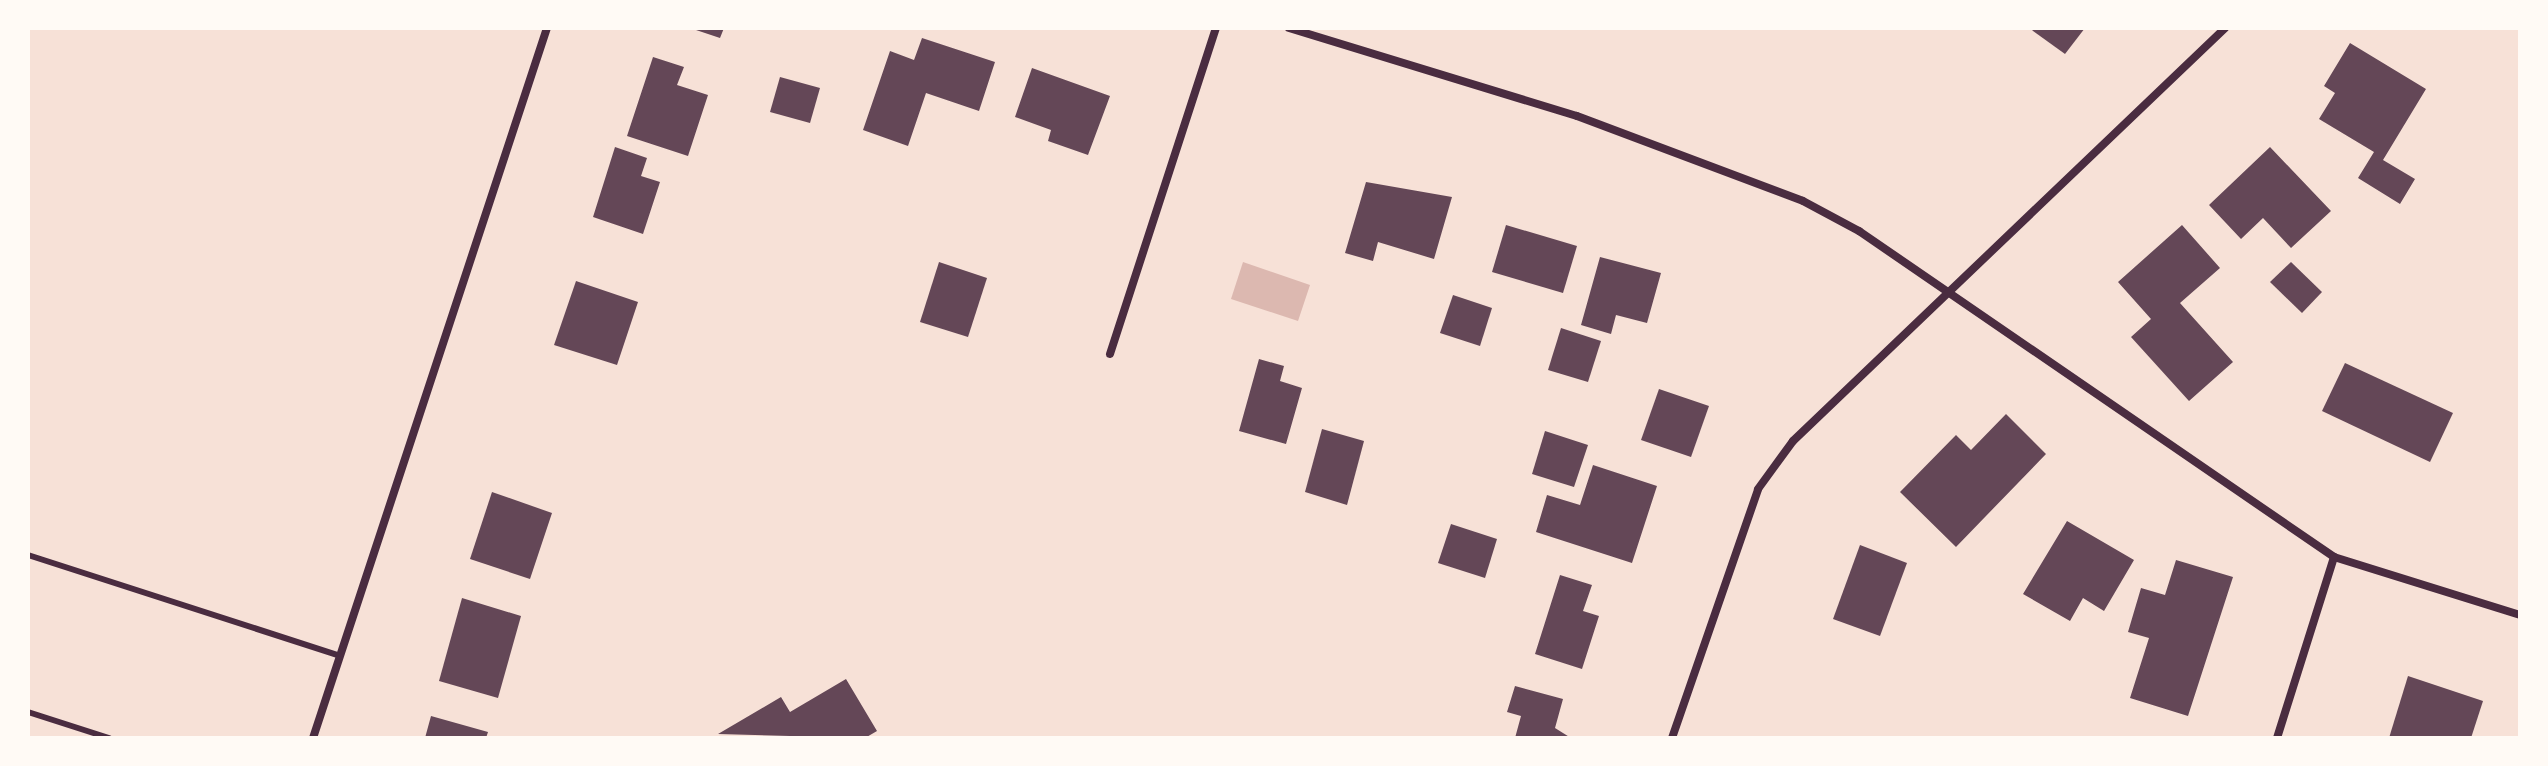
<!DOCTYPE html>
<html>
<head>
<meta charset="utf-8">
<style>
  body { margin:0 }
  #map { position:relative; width:2548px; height:766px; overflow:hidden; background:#f7e1d7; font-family:"DM Sans",sans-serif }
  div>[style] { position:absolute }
  .water>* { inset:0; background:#dcb8b0 }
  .building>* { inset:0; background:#644757 }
  .service>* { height:6px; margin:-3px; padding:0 3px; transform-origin:3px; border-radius:3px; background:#4a2c40 }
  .minor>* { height:8px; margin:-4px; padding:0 4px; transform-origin:4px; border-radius:4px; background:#4a2c40 }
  span { translate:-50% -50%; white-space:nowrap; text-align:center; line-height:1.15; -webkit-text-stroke:8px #fffaf5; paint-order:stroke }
  .frame { position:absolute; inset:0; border:30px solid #fffaf5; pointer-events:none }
</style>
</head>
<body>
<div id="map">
  <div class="water">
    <div style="clip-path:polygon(1243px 262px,1310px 285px,1298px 321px,1231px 299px)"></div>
  </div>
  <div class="building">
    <div style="clip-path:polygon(690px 28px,724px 28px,720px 38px)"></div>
    <div style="clip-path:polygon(2029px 28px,2085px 28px,2065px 54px)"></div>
    <div style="clip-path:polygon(922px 38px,995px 62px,979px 111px,926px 93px,908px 146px,863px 130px,890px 51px,914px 60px)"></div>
    <div style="clip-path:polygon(2350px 43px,2426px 89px,2383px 160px,2415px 179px,2400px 204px,2358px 178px,2374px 152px,2319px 119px,2335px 93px,2324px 86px)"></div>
    <div style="clip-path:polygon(653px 57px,684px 67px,677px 85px,708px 95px,688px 156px,627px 136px)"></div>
    <div style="clip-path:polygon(1032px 68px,1110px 96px,1088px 155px,1048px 141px,1051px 130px,1015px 117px)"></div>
    <div style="clip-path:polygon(780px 77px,820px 88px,810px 123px,770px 112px)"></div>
    <div style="clip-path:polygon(615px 147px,647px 158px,641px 176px,660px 182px,643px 234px,593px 217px)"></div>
    <div style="clip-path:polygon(2270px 147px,2331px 211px,2291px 248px,2263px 218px,2241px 239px,2209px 205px)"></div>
    <div style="clip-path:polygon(1366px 182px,1452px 197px,1434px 259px,1378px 242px,1373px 261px,1345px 253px)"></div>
    <div style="clip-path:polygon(1506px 225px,1577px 246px,1563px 293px,1492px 272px)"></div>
    <div style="clip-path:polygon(2182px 225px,2220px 268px,2180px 303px,2233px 362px,2189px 401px,2131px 337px,2151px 319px,2118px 282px)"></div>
    <div style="clip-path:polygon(1600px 257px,1661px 273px,1647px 323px,1616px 315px,1611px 334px,1581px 325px)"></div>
    <div style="clip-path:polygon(939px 262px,987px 278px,968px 337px,920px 322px)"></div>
    <div style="clip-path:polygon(2291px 262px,2322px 292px,2302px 313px,2270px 282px)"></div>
    <div style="clip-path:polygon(576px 281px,638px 302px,617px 365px,554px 345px)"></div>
    <div style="clip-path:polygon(1453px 295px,1492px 308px,1480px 346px,1440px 333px)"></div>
    <div style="clip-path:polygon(1561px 328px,1601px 341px,1588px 382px,1548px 370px)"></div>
    <div style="clip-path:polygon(1259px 359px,1284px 366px,1280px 381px,1302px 388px,1286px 444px,1239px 431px)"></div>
    <div style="clip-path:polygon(2345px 363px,2453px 413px,2430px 462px,2322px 411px)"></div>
    <div style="clip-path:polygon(1659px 389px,1709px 406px,1691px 457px,1641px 440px)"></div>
    <div style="clip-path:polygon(2006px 414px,2046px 454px,1956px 547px,1900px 492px,1956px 435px,1971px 450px)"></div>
    <div style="clip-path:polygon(1322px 429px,1364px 441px,1347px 505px,1305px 492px)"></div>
    <div style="clip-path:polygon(1545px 431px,1588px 445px,1574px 487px,1532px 474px)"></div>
    <div style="clip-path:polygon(1593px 465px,1657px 486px,1632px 563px,1536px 532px,1547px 495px,1580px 505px)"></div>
    <div style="clip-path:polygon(492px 492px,552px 513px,530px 579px,470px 559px)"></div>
    <div style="clip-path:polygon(2067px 521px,2134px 560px,2104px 611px,2083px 598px,2070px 621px,2023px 594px)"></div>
    <div style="clip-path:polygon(1451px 524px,1497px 539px,1485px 578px,1438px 563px)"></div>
    <div style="clip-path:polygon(1860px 545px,1907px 563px,1880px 636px,1833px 619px)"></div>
    <div style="clip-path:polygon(2176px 560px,2233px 577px,2188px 716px,2130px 698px,2149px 638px,2128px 632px,2141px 588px,2165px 595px)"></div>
    <div style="clip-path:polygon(1560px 575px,1592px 585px,1583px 611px,1599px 616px,1582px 669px,1535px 654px)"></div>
    <div style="clip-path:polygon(462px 598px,521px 616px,498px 698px,439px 681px)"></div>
    <div style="clip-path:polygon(2408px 676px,2483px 701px,2471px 738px,2389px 738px)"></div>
    <div style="clip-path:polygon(846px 679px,877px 731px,865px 738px,718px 734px,781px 697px,790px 712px)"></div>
    <div style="clip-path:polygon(1515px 686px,1563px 699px,1555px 728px,1571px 738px,1515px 738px,1521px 716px,1507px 712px)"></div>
    <div style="clip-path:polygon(431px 716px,488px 732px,486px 738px,425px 738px)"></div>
  </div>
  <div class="service">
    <div style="left:28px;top:555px;width:328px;rotate:17.9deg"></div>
    <div style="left:28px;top:712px;width:85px;rotate:17.8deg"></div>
  </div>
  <div class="minor">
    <div style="left:1289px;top:28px;width:301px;rotate:17deg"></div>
    <div style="left:1577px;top:116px;width:241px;rotate:20.6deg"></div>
    <div style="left:1803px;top:201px;width:64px;rotate:28.2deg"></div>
    <div style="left:1859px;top:231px;width:576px;rotate:34.46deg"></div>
    <div style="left:2334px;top:557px;width:195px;rotate:17.3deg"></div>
    <div style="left:1110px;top:354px;width:343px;rotate:-72deg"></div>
    <div style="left:313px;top:738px;width:748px;rotate:-71.76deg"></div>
    <div style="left:1672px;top:738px;width:263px;rotate:-70.9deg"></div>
    <div style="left:1758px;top:489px;width:59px;rotate:-53.9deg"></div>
    <div style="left:1793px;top:441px;width:598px;rotate:-43.71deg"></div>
    <div style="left:2277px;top:738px;width:190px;rotate:-72.5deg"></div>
  </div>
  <div class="frame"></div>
</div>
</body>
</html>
